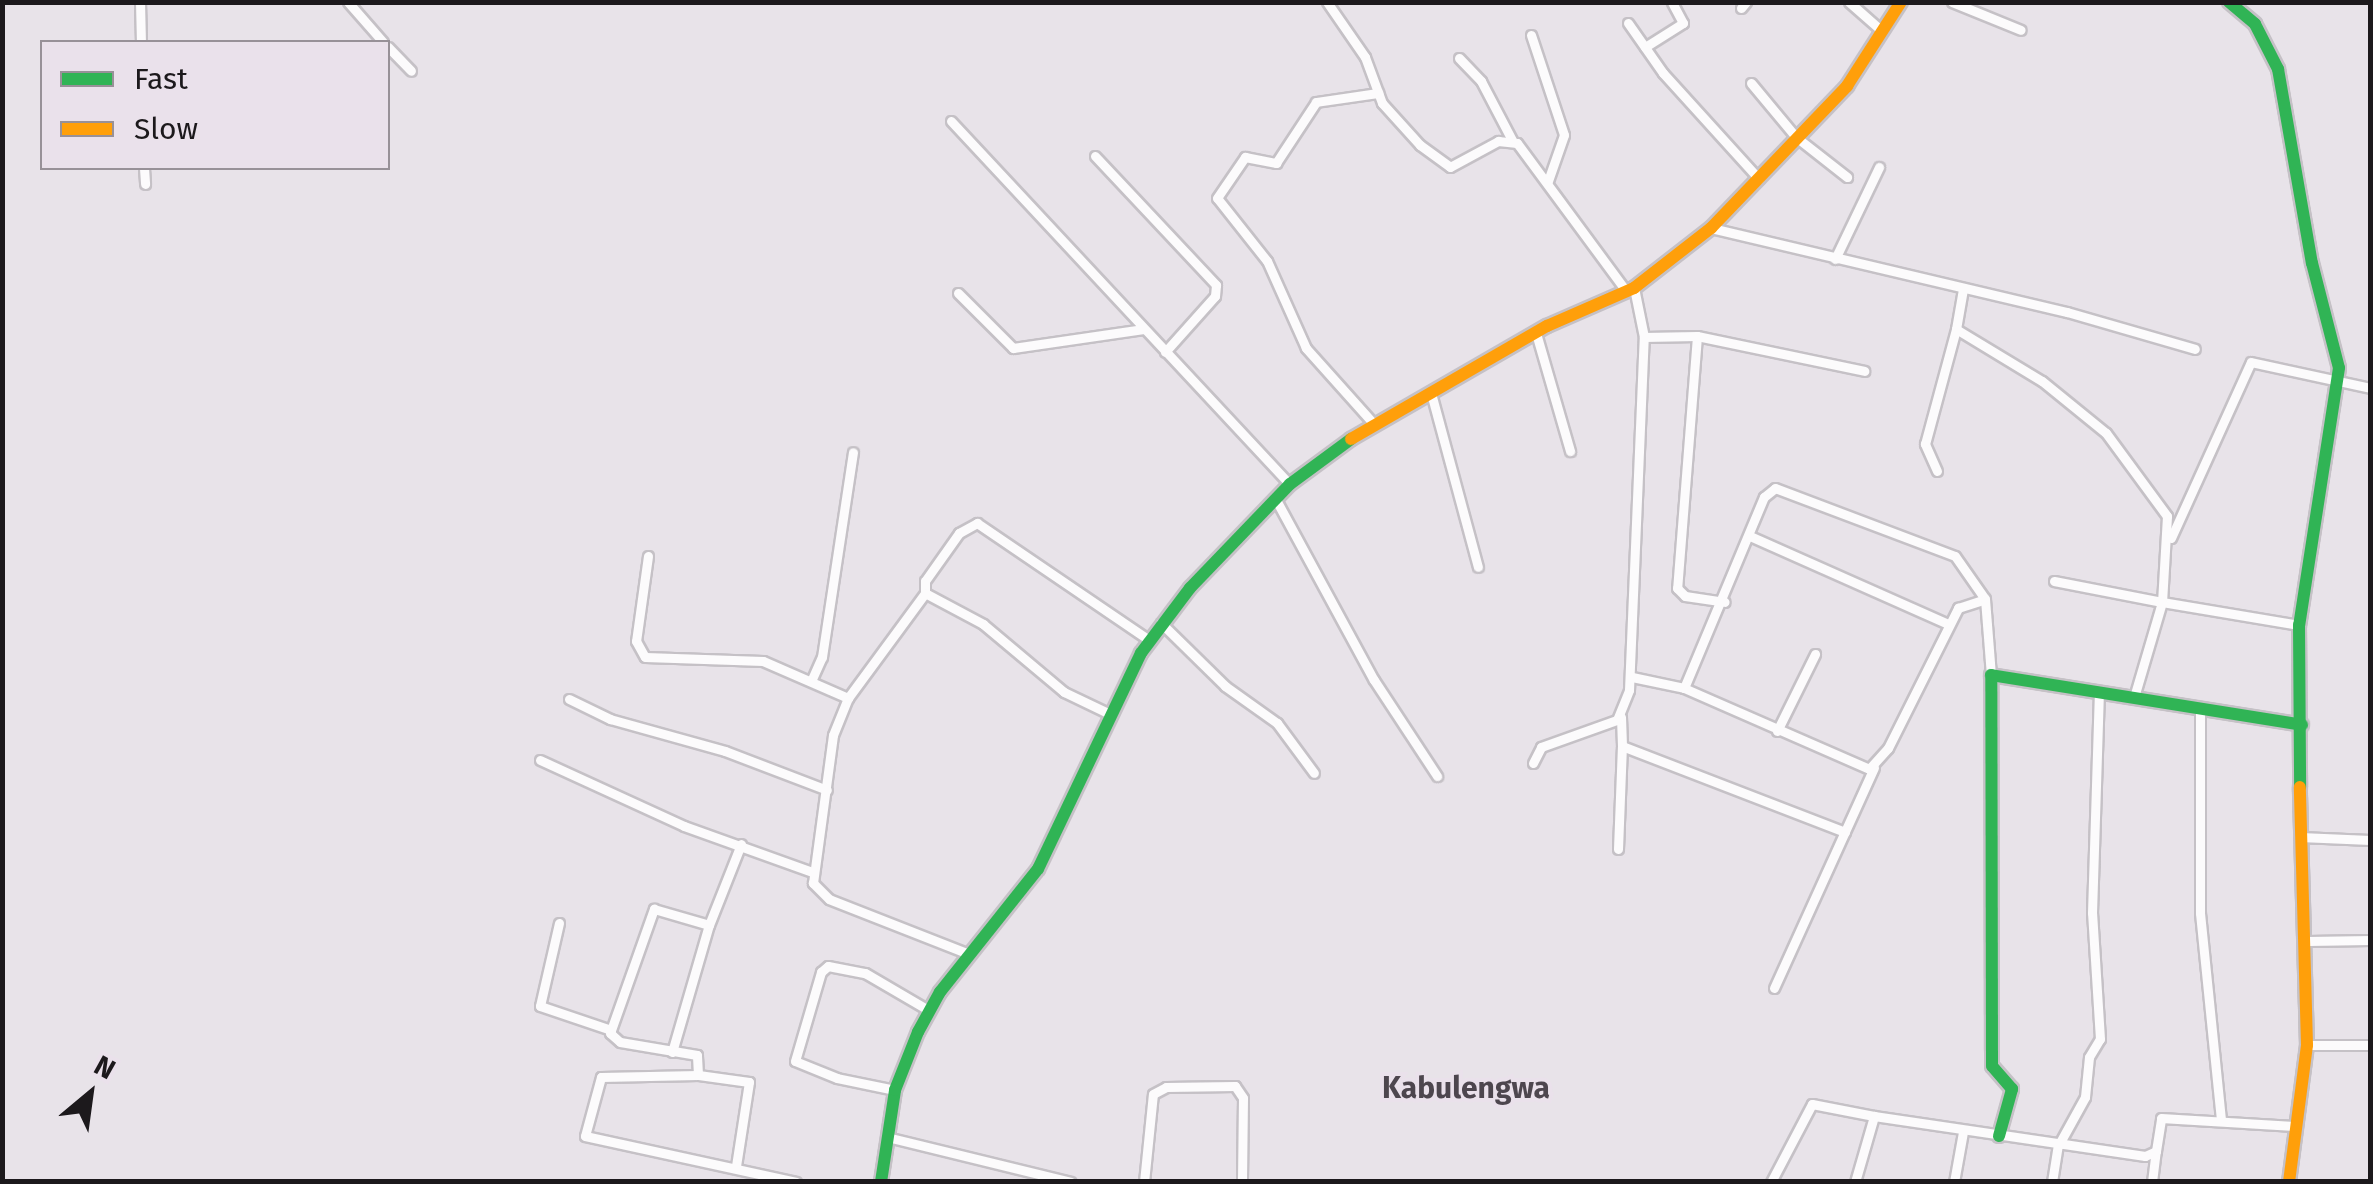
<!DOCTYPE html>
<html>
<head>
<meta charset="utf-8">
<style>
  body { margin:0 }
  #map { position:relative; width:2373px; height:1184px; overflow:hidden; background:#e8e3e9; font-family:"Fira Sans",sans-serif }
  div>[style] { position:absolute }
  .roads { filter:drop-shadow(2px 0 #c5c1c6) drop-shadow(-2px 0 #c5c1c6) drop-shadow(0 2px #c5c1c6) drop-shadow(0 -2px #c5c1c6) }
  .street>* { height:9px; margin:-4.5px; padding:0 4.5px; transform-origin:4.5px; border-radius:4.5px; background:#fcfbfc }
  .fast>* { height:12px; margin:-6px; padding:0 6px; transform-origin:6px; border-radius:6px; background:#30b455 }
  .slow>* { height:12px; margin:-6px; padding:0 6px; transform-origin:6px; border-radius:6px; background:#ff9f0a }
  span { translate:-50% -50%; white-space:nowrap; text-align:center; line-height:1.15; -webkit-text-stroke:8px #eae1eb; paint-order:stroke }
  .quarter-label { font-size:30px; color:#4d464e; font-weight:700 }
  .frame { position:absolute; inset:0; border:5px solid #1c191c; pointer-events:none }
  .legend { position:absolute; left:40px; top:40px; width:350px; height:130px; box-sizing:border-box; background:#eae1eb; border:2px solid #989198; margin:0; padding:12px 18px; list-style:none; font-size:30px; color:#1c191c }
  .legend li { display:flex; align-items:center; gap:20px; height:50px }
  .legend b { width:50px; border:2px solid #989198 }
  .north { position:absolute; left:40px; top:1044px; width:100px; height:100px; -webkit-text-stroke:8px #eae1eb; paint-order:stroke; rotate:29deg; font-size:28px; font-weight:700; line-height:40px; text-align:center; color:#1c191c }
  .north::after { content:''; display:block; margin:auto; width:35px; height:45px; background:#1c191c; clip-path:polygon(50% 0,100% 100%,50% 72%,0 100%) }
</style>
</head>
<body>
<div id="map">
  <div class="roads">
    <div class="street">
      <div style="left:140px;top:2px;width:40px;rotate:88.6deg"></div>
      <div style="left:348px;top:2px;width:53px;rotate:48.8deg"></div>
      <div style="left:1327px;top:2px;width:67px;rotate:55.4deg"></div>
      <div style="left:1365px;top:57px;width:49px;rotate:69.7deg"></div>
      <div style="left:1382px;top:103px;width:57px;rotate:47.9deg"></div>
      <div style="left:1420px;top:145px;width:37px;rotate:36deg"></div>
      <div style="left:1450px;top:167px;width:55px;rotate:-28.4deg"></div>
      <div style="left:1498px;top:141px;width:19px;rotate:6deg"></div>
      <div style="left:1517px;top:143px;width:180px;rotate:53.6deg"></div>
      <div style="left:1849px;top:2px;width:44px;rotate:41.3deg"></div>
      <div style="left:1952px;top:2px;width:74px;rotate:22.1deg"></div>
      <div style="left:1741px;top:8px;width:8px;rotate:-50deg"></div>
      <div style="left:1628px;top:23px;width:61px;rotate:55deg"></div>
      <div style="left:1663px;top:73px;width:143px;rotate:47.8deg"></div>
      <div style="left:1531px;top:35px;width:105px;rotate:71.7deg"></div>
      <div style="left:1564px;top:135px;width:49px;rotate:109.2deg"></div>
      <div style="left:388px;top:47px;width:33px;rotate:46deg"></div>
      <div style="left:1645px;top:47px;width:45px;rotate:-32.3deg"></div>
      <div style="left:1683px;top:23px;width:24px;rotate:-118deg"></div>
      <div style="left:1459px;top:58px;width:32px;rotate:46deg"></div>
      <div style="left:1481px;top:81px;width:67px;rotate:62.3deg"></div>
      <div style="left:1751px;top:83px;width:70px;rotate:50.2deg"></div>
      <div style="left:1796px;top:137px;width:65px;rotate:38.1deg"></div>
      <div style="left:951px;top:121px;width:497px;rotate:47deg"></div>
      <div style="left:1095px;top:156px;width:177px;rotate:46.8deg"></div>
      <div style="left:1216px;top:285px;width:11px;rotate:95deg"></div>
      <div style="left:1215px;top:296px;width:75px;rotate:131.8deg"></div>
      <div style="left:144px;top:168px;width:16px;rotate:86deg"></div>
      <div style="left:1711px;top:228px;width:366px;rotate:13.3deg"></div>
      <div style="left:2067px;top:312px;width:133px;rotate:16.1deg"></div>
      <div style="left:1835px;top:259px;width:102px;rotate:-64.4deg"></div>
      <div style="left:1963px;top:289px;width:41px;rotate:99.9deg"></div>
      <div style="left:1956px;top:329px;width:100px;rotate:31.2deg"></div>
      <div style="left:2042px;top:381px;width:82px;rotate:39.1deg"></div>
      <div style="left:2106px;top:433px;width:103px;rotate:53.7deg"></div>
      <div style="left:2167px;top:516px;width:86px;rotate:93.3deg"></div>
      <div style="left:2162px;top:602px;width:139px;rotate:9.5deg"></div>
      <div style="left:958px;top:293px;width:78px;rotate:45deg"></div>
      <div style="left:1013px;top:348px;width:132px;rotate:-8.3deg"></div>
      <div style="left:1536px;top:333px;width:123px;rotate:73.9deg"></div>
      <div style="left:1697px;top:336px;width:171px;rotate:11.8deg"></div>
      <div style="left:1644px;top:337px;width:53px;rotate:-1.1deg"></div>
      <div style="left:1697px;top:336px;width:253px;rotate:94.5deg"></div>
      <div style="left:1677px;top:588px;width:11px;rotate:45deg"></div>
      <div style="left:1685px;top:596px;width:40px;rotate:8.5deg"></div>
      <div style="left:1431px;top:393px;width:180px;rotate:74.9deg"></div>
      <div style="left:1373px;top:423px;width:101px;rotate:-131.8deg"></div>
      <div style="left:1306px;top:348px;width:95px;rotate:-114.1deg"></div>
      <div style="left:1267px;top:261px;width:80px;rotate:-128.4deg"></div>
      <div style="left:1217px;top:198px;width:50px;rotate:-55.7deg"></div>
      <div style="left:1245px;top:157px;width:32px;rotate:11deg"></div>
      <div style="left:1276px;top:163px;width:73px;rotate:-56.7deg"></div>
      <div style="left:1316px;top:102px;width:63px;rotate:-8.3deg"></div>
      <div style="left:1937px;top:471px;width:30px;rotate:-114deg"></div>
      <div style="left:1925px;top:444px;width:119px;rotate:-74.9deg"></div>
      <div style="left:1275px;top:498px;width:207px;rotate:61.5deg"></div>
      <div style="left:1374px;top:680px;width:115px;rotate:56.7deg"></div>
      <div style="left:1752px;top:537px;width:214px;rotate:23.9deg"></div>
      <div style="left:2171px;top:538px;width:193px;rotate:-65.6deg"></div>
      <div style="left:2251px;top:362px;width:122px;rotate:12.3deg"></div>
      <div style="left:648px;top:556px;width:86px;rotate:98deg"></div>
      <div style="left:636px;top:641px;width:18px;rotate:61deg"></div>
      <div style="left:645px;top:657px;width:118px;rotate:1.9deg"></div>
      <div style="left:763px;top:661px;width:93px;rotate:23.5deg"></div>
      <div style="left:2054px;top:581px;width:110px;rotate:11deg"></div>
      <div style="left:2162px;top:602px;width:96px;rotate:106.4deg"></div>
      <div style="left:925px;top:593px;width:12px;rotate:-90deg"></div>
      <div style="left:925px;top:581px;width:59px;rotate:-54.7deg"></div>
      <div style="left:959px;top:533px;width:21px;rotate:-29deg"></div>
      <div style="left:977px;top:523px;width:208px;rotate:34.2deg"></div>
      <div style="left:1161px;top:623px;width:90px;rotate:44.5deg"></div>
      <div style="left:1225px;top:686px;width:64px;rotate:35.4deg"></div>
      <div style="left:1277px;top:723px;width:62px;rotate:53.5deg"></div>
      <div style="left:1632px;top:677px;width:53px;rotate:11.9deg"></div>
      <div style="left:1684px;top:688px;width:202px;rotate:23.6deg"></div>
      <div style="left:1869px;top:769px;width:28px;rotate:-48deg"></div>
      <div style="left:1888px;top:748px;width:157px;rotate:-63.4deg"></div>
      <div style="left:1958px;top:608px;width:28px;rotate:-18deg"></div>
      <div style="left:812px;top:679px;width:24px;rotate:-66deg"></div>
      <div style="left:822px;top:657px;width:207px;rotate:-81.4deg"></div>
      <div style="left:1684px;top:688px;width:207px;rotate:-67.3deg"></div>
      <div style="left:1764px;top:497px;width:14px;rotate:-39deg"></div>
      <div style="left:1775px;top:488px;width:192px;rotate:20.7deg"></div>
      <div style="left:1955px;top:556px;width:52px;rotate:55.1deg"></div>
      <div style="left:1985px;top:599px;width:76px;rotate:85.5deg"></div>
      <div style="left:569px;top:699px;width:46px;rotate:26deg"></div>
      <div style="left:610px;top:719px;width:119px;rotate:15.5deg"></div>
      <div style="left:725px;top:751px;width:109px;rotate:20.9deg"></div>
      <div style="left:2200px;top:707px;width:206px;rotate:90deg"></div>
      <div style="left:2200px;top:913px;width:206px;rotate:84.2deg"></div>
      <div style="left:1621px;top:717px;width:29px;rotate:88deg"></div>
      <div style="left:1622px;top:746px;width:239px;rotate:21.1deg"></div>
      <div style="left:1777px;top:731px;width:86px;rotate:-63.7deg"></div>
      <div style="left:540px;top:760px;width:158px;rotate:24.6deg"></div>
      <div style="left:684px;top:826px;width:134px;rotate:19.7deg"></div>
      <div style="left:1533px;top:763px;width:18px;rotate:-63deg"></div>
      <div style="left:1541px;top:747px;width:81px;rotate:-19.6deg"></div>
      <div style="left:1617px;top:720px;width:32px;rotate:-68deg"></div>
      <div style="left:1629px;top:690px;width:353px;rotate:-87.6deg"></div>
      <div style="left:1644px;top:337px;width:50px;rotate:-101.5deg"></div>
      <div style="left:2300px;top:837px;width:70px;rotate:2.5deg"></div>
      <div style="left:1618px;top:849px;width:103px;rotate:-87.8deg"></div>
      <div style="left:559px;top:923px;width:85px;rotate:102.9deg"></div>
      <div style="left:540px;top:1006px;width:75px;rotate:18.7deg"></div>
      <div style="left:2308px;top:941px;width:62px;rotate:-0.9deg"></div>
      <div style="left:969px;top:954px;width:150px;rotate:-158.6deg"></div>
      <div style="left:829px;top:899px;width:23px;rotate:-135deg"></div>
      <div style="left:813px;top:883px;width:149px;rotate:-82.3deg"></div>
      <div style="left:833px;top:735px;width:40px;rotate:-68deg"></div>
      <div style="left:848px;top:698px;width:130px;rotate:-53.7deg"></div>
      <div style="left:925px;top:593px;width:66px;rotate:28.1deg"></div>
      <div style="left:983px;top:624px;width:106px;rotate:40deg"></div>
      <div style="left:1064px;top:692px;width:53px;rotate:25.6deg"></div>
      <div style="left:1774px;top:988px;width:242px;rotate:-65.6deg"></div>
      <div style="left:2307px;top:1045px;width:63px"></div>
      <div style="left:672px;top:1052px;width:132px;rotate:-73.8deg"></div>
      <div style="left:698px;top:1075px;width:97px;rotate:178.8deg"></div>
      <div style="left:601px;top:1077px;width:61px;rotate:105.2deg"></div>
      <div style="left:585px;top:1136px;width:216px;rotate:12.3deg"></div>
      <div style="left:895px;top:1090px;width:59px;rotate:-168.3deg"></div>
      <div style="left:837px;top:1078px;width:45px;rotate:-158deg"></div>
      <div style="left:795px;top:1061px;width:93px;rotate:-73.7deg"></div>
      <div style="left:821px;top:972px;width:9px;rotate:-41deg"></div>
      <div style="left:828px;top:966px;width:38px;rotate:11deg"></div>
      <div style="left:865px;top:973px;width:75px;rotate:30.3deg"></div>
      <div style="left:887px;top:1137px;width:189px;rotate:13.7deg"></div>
      <div style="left:736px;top:1166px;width:85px;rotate:-81.2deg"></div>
      <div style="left:749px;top:1082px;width:51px;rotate:-172.2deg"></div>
      <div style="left:698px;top:1075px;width:20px;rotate:-93deg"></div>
      <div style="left:697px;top:1055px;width:78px;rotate:-170.4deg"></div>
      <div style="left:620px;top:1042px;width:13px;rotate:-138deg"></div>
      <div style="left:610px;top:1033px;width:132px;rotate:-70.5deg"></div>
      <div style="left:654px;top:909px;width:57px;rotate:16.2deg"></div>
      <div style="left:709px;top:925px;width:87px;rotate:-68.4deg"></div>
      <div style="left:1144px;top:1182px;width:88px;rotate:-84.2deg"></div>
      <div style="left:1153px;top:1094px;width:15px;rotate:-28deg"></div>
      <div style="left:1166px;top:1087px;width:69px;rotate:-0.8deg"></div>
      <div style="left:1235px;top:1086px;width:14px;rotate:56deg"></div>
      <div style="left:1243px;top:1098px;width:84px;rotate:90.7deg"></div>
      <div style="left:1771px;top:1182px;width:88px;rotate:-62.3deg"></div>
      <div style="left:1812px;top:1104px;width:63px;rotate:11deg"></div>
      <div style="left:1855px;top:1182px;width:69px;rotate:-73.9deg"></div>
      <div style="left:1874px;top:1116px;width:274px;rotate:8.4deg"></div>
      <div style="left:2145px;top:1156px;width:12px;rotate:-24deg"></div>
      <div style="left:2156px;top:1151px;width:33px;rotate:-81deg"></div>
      <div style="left:2161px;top:1118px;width:133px;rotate:3.4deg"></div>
      <div style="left:1954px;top:1182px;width:51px;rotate:-79.8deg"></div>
      <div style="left:2052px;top:1182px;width:36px;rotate:-81deg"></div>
      <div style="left:2058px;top:1146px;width:56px;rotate:-61.1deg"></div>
      <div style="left:2085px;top:1097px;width:40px;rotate:-84.3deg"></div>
      <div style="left:2089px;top:1057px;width:21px;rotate:-59deg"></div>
      <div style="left:2100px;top:1039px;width:126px;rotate:-93.6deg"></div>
      <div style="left:2092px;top:913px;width:222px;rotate:-88.2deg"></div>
      <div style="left:2152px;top:1182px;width:31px;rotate:-83deg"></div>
    </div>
    <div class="fast">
      <div style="left:2229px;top:2px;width:34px;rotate:40deg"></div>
      <div style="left:2255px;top:24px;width:51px;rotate:62.9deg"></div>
      <div style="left:2278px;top:69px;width:197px;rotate:80.1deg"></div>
      <div style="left:2312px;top:263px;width:108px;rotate:75.6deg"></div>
      <div style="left:2339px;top:368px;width:260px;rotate:98.8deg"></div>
      <div style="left:2299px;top:625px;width:162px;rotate:89.6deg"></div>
      <div style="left:1999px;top:1136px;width:49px;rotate:-74.5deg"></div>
      <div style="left:2012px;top:1089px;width:30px;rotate:-131deg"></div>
      <div style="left:1992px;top:1066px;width:391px;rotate:-90.1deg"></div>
      <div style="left:1991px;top:675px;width:315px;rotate:9.1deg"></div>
      <div style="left:881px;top:1182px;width:93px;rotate:-81.3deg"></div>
      <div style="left:895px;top:1090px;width:62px;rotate:-68.4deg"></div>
      <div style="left:918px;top:1032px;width:46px;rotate:-61.2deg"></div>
      <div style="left:940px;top:992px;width:157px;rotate:-51.5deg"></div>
      <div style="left:1038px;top:869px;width:239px;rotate:-64.5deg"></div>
      <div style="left:1141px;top:653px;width:81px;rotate:-53deg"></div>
      <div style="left:1190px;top:588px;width:144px;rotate:-46.1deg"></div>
      <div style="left:1290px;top:484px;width:76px;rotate:-36.4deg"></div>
    </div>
    <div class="slow">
      <div style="left:1351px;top:439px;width:226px;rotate:-30deg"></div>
      <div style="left:1547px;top:326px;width:95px;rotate:-23.6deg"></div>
      <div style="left:1634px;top:288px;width:98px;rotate:-37.9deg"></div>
      <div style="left:1711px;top:228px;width:197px;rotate:-46.2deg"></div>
      <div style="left:1847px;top:86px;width:100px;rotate:-57.3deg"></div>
      <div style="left:2289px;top:1182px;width:138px;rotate:-82.5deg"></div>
      <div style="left:2307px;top:1045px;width:258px;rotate:-91.6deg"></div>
    </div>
  </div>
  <div class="quarter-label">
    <span style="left:1466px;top:1088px">Kabulengwa</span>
  </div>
  <div class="frame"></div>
  <ul class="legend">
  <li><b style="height:12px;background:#30b455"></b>Fast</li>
  <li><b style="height:12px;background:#ff9f0a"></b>Slow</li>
  </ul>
  <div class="north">N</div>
</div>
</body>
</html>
